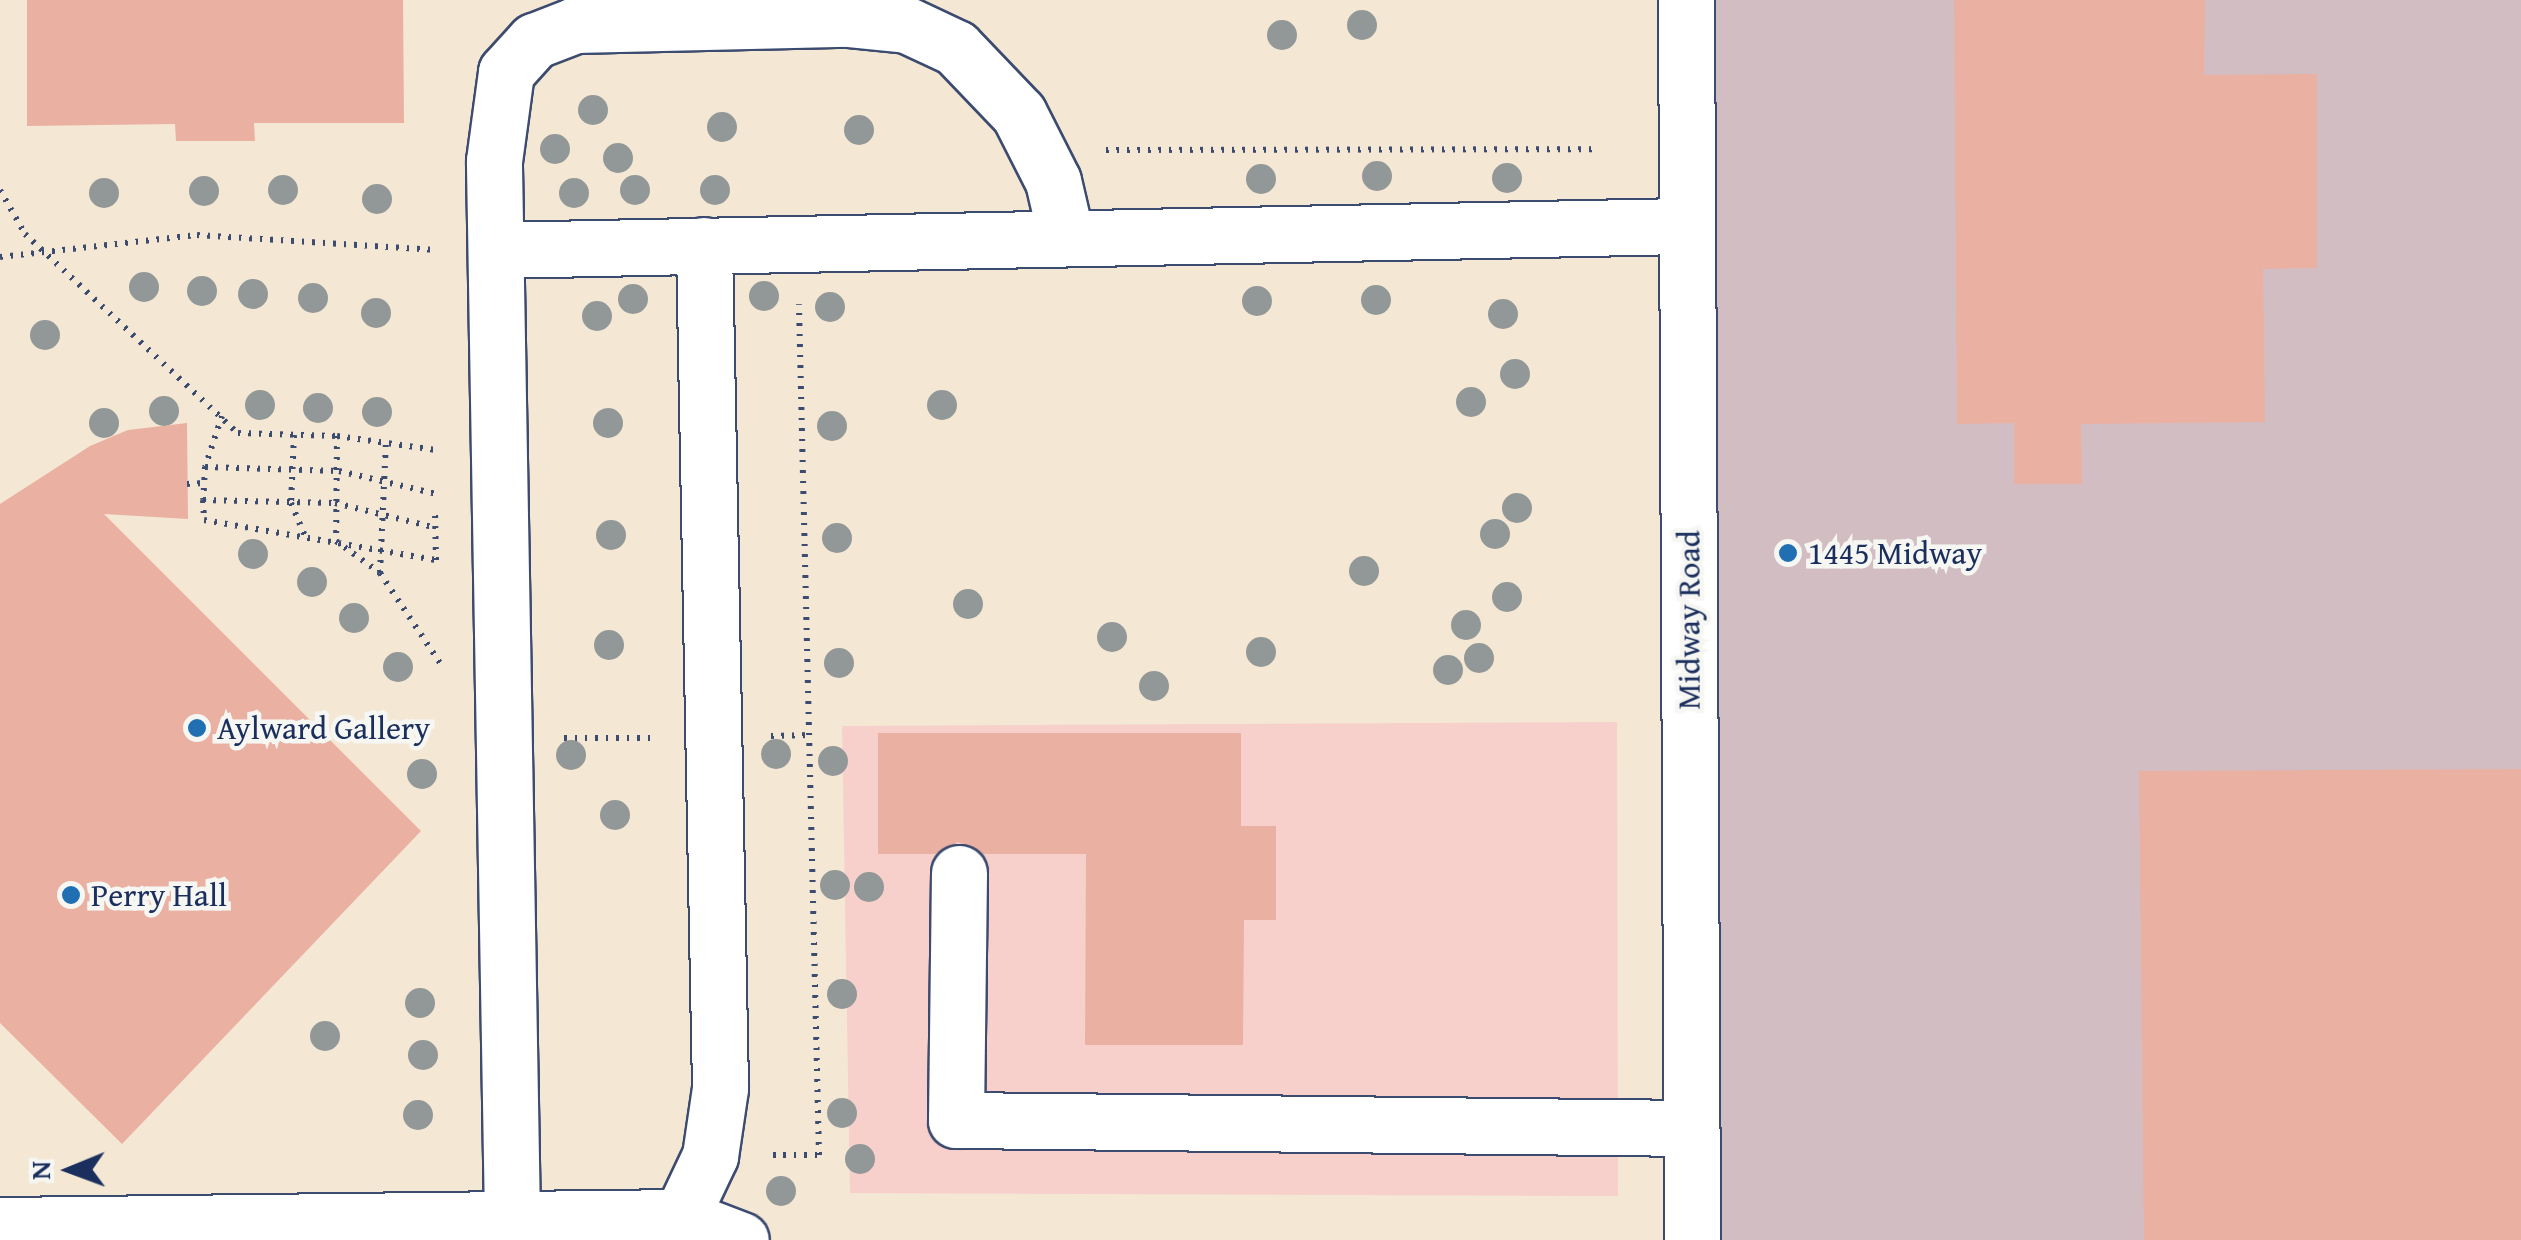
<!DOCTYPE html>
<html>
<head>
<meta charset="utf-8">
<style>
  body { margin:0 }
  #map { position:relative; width:2521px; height:1240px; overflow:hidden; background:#f4e7d4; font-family:"Gentium Book Plus",serif }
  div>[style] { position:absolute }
  .built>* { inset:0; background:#f7d0cb }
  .industrial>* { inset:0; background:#d2bec2 }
  .building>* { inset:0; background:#eab0a2 }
  .path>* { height:6px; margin-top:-3px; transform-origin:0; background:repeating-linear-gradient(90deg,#3c4b70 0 2.5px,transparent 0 10.5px) }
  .roads { filter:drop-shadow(2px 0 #3c4b70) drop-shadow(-2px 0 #3c4b70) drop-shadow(0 2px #3c4b70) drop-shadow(0 -2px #3c4b70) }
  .minor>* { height:55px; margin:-27.5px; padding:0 27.5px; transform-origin:27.5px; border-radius:27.5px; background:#fff }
  .major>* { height:55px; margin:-27.5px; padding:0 27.5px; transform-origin:27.5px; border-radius:27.5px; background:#fff }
  .trees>* { width:30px; height:30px; margin:-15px; border-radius:50%; background:#929897 }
  .dots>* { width:28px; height:28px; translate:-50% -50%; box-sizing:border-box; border:5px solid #f6f6f2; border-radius:50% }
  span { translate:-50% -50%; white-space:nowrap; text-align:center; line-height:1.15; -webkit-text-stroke:9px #f6f6f2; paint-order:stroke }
  .poi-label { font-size:32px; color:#1b2f5e }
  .left { translate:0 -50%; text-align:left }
  .street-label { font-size:32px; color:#1b2f5e }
  .north { position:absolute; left:20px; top:1120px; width:100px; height:100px; -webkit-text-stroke:8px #f6f6f2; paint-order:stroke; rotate:269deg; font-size:28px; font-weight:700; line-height:40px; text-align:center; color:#1b2f5e }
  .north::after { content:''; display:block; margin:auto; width:35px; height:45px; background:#1b2f5e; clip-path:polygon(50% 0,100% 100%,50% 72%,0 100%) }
</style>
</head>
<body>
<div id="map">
  <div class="built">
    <div style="clip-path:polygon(1617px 722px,1618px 1196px,850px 1193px,842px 726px)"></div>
  </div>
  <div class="industrial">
    <div style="clip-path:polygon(1686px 0,2521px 0,2521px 1240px,1692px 1240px)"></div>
  </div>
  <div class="building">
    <div style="clip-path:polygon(27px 0,403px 0,404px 123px,254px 123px,255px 141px,176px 141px,175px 124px,27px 126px)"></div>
    <div style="clip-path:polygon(1954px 0,2205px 0,2204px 75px,2317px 74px,2317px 268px,2263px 269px,2265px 422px,2081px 424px,2082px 484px,2014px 484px,2014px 423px,1957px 424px)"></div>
    <div style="clip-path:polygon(187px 423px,188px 519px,104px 514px,421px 831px,122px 1144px,0 1023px,0 504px,90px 446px,128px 430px)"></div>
    <div style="clip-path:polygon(878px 733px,1241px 733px,1241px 826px,1276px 826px,1276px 920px,1244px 920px,1243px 1045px,1085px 1045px,1086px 854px,983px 854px,958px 842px,935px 854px,878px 854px)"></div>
    <div style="clip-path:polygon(2521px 769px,2521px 1240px,2144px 1240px,2139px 771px)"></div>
  </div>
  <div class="path">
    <div style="left:1106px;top:150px;width:487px;rotate:-0.1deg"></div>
    <div style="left:0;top:190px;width:51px;rotate:60.4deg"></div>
    <div style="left:25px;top:234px;width:291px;rotate:43.1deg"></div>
    <div style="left:238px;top:433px;width:99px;rotate:1.7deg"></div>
    <div style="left:337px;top:436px;width:100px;rotate:8deg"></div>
    <div style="left:0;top:257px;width:198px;rotate:-6.4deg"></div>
    <div style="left:197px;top:235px;width:240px;rotate:3.6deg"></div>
    <div style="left:222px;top:416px;width:54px;rotate:108.4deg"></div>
    <div style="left:205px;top:467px;width:134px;rotate:1.7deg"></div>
    <div style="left:339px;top:471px;width:101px;rotate:13.2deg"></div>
    <div style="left:294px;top:435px;width:68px;rotate:92.5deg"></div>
    <div style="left:291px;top:503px;width:36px;rotate:67deg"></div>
    <div style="left:337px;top:436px;width:105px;rotate:90.5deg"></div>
    <div style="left:336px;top:541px;width:54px;rotate:36deg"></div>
    <div style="left:380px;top:573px;width:108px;rotate:56.3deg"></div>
    <div style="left:205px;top:467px;width:33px;rotate:93deg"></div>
    <div style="left:203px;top:500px;width:132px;rotate:1.3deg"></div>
    <div style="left:335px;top:503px;width:101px;rotate:13.8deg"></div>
    <div style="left:187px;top:484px;width:17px;rotate:-3deg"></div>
    <div style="left:203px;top:500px;width:20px;rotate:87deg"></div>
    <div style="left:204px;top:520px;width:235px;rotate:9.8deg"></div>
    <div style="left:436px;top:560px;width:47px;rotate:-91.2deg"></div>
    <div style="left:380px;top:573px;width:130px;rotate:-87.4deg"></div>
    <div style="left:771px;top:736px;width:40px;rotate:-1.4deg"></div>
    <div style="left:564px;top:738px;width:88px"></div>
    <div style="left:773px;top:1155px;width:46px"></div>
    <div style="left:819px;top:1155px;width:851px;rotate:-91.35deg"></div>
  </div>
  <div class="roads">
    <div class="minor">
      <div style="left:497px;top:250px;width:1189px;rotate:-1.16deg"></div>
      <div style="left:959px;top:873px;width:247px;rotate:90.7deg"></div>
      <div style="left:956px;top:1120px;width:735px;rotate:0.62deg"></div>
      <div style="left:681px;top:1217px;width:68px;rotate:-64.6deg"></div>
      <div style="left:710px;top:1156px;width:69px;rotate:-81.6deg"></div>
      <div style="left:720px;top:1088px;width:843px;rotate:-91.09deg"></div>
      <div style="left:512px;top:1218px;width:1057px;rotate:-90.98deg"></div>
      <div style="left:494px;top:161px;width:90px;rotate:-82.3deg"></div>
      <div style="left:506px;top:72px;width:42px;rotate:-47.9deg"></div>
      <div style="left:534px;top:41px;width:44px;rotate:-21.3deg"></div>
      <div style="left:575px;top:25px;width:272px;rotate:-1.3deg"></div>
      <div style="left:847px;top:19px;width:60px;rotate:5.7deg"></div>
      <div style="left:907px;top:25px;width:54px;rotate:25.1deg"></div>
      <div style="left:956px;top:48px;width:91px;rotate:46.3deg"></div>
      <div style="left:1019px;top:114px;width:75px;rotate:63.1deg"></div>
      <div style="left:1053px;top:181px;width:57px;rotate:76.9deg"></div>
      <div style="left:0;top:1225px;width:681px;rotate:-0.67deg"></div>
      <div style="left:681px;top:1217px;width:64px;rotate:21deg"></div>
    </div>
    <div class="major">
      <div style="left:1686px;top:0;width:1240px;rotate:89.72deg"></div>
    </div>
  </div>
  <div class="trees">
    <div style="left:1362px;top:25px"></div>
    <div style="left:1282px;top:35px"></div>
    <div style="left:593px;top:110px"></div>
    <div style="left:722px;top:127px"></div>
    <div style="left:859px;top:130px"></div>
    <div style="left:555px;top:149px"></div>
    <div style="left:618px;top:158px"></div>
    <div style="left:1377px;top:176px"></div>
    <div style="left:1507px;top:178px"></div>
    <div style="left:1261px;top:179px"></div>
    <div style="left:283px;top:190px"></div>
    <div style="left:635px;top:190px"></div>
    <div style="left:715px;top:190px"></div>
    <div style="left:204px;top:191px"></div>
    <div style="left:104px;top:193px"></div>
    <div style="left:574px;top:193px"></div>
    <div style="left:377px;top:199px"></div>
    <div style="left:144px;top:287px"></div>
    <div style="left:202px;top:291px"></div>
    <div style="left:253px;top:294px"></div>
    <div style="left:764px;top:296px"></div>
    <div style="left:313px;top:298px"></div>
    <div style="left:633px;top:299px"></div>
    <div style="left:1376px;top:300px"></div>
    <div style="left:1257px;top:301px"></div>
    <div style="left:830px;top:307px"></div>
    <div style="left:376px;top:313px"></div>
    <div style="left:1503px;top:314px"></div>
    <div style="left:597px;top:316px"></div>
    <div style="left:45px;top:335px"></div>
    <div style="left:1515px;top:374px"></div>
    <div style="left:1471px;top:402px"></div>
    <div style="left:260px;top:405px"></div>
    <div style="left:942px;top:405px"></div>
    <div style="left:318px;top:408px"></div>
    <div style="left:164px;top:411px"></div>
    <div style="left:377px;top:412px"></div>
    <div style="left:104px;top:423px"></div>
    <div style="left:608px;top:423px"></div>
    <div style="left:832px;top:426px"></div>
    <div style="left:1517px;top:508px"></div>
    <div style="left:1495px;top:534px"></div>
    <div style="left:611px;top:535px"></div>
    <div style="left:837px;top:538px"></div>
    <div style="left:253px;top:554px"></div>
    <div style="left:1364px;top:571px"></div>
    <div style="left:312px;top:582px"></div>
    <div style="left:1507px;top:597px"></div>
    <div style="left:968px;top:604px"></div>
    <div style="left:354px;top:618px"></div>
    <div style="left:1466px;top:625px"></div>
    <div style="left:1112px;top:637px"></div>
    <div style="left:609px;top:645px"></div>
    <div style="left:1261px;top:652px"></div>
    <div style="left:1479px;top:658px"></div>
    <div style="left:839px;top:663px"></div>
    <div style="left:398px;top:667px"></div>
    <div style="left:1448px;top:670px"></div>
    <div style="left:1154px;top:686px"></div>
    <div style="left:776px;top:754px"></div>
    <div style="left:571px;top:755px"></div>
    <div style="left:833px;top:761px"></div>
    <div style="left:422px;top:774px"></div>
    <div style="left:615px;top:815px"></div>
    <div style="left:835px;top:885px"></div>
    <div style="left:869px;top:887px"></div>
    <div style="left:842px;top:994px"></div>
    <div style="left:420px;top:1003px"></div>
    <div style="left:325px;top:1036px"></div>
    <div style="left:423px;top:1055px"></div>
    <div style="left:842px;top:1113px"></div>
    <div style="left:418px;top:1115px"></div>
    <div style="left:860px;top:1159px"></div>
    <div style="left:781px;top:1191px"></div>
  </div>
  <div class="dots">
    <div style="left:1788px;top:553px;background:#1f6fb2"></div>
    <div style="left:197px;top:728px;background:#1f6fb2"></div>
    <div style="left:71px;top:895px;background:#1f6fb2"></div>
  </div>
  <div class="poi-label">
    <span class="left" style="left:1808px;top:553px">1445 Midway</span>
    <span class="left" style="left:217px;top:728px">Aylward Gallery</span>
    <span class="left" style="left:91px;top:895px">Perry Hall</span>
  </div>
  <div class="street-label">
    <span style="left:1689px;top:620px;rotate:-90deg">Midway Road</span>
  </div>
  <div class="north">N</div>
</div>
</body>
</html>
